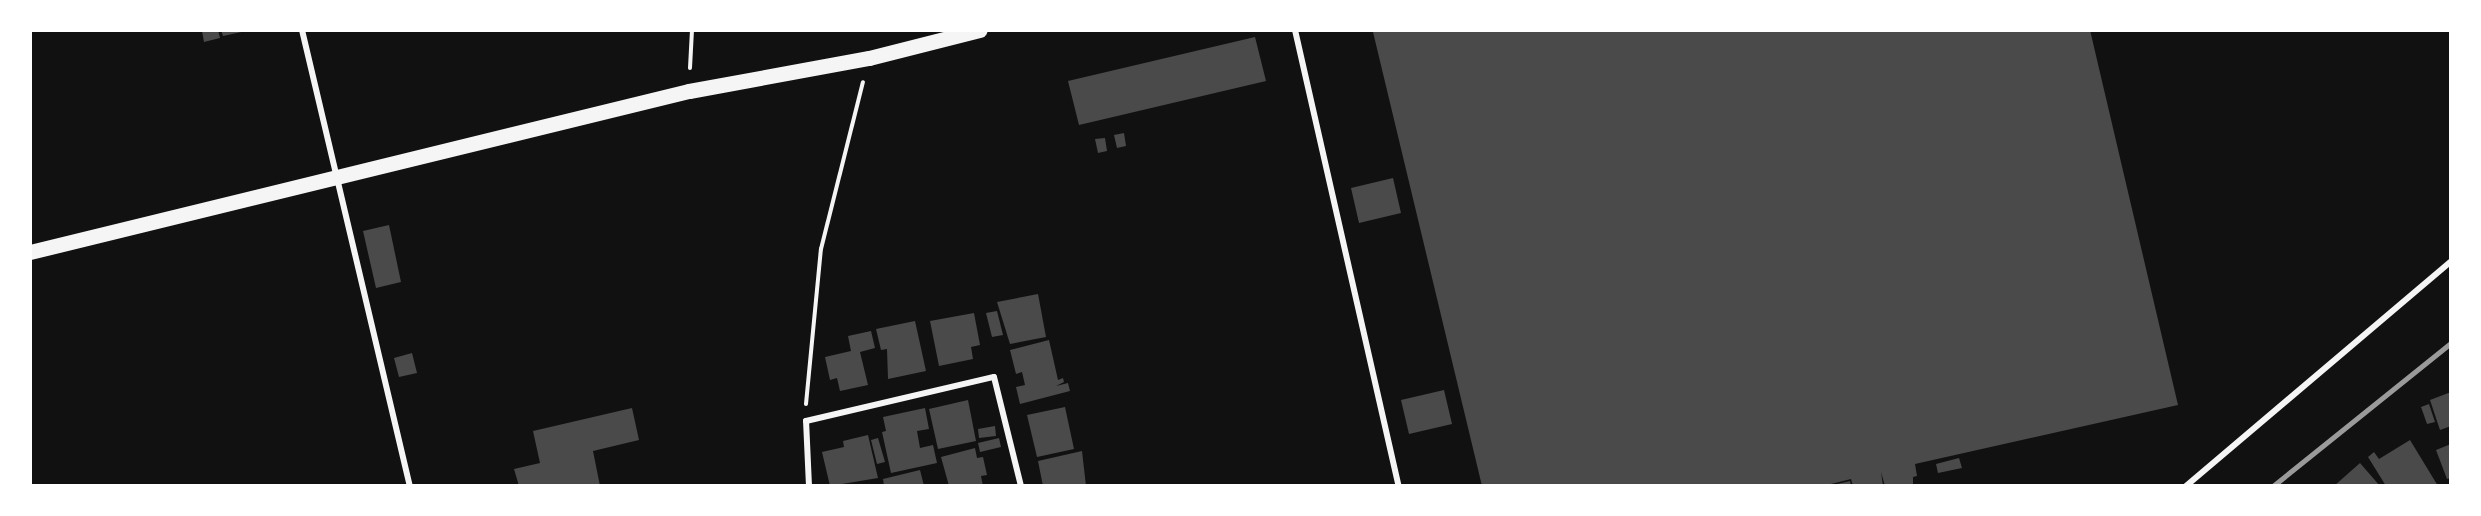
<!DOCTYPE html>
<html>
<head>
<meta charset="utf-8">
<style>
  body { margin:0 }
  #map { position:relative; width:2481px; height:516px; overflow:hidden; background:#111; font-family:"PT Sans Narrow",sans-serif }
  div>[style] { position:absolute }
  .building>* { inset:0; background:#4a4a4a }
  .path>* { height:4px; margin:-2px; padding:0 2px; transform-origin:2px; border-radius:2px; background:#f5f5f5 }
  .minor>* { height:6px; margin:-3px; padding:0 3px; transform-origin:3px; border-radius:3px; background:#f5f5f5 }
  .primary>* { height:15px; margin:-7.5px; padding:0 7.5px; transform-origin:7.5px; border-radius:7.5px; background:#f5f5f5 }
  .rail>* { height:4.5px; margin:-2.25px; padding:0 2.25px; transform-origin:2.25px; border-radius:2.25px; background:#9a9a9a }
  span { translate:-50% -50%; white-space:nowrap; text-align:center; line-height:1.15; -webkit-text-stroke:6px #fff; paint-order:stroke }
  .frame { position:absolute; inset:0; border:32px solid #fff; pointer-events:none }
</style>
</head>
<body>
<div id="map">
  <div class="building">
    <div style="clip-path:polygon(218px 30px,220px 38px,204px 42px,202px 31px)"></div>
    <div style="clip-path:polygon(221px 30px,245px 30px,246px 31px,223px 36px)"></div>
    <div style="clip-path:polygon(1381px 30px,2090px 30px,2178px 405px,1915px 464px,1917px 476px,1913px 477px,1913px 486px,1885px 486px,1881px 472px,1883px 486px,1853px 486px,1851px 479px,1823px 486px,1482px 486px,1373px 32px)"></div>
    <div style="clip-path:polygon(1255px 37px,1266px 81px,1079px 125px,1068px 81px)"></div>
    <div style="clip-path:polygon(1124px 133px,1126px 146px,1117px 148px,1114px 135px)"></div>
    <div style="clip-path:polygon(1105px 138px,1107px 151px,1098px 153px,1095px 139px)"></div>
    <div style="clip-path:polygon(1393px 178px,1401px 213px,1359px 223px,1351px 188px)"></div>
    <div style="clip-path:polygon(389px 225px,401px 282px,376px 288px,363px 231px)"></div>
    <div style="clip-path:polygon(1038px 294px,1046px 337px,1010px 344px,997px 302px)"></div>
    <div style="clip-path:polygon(997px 311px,1003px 335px,992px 337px,986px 313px)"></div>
    <div style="clip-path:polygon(974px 313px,980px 345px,971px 347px,973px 359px,939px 366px,930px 321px)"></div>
    <div style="clip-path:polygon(915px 321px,926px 371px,888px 379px,887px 349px,881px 350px,876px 329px)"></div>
    <div style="clip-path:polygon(871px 331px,875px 348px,860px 352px,868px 385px,840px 391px,837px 378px,830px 380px,825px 357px,851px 351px,848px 336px)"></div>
    <div style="clip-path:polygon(1049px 340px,1058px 380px,1063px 378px,1064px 382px,1056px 386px,1068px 383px,1070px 391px,1020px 404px,1016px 387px,1025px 385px,1022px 372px,1016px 374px,1010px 350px)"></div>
    <div style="clip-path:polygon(412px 353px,417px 373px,399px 377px,394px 358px)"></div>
    <div style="clip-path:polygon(1444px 390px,1452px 424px,1409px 434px,1401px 400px)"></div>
    <div style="clip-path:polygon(2451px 392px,2451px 426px,2440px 430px,2430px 400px)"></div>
    <div style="clip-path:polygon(968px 400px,976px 441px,938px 449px,929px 409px)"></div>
    <div style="clip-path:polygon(2429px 404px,2435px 422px,2427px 424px,2421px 407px)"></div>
    <div style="clip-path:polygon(1065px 407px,1074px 449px,1037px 457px,1027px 415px)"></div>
    <div style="clip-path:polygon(632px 408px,639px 440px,593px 451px,600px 486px,519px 486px,514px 469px,540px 463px,533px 431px)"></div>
    <div style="clip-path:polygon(925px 408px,929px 429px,917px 431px,920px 448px,933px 445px,937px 463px,891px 473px,882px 432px,886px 431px,883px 417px)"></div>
    <div style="clip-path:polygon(995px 426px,996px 436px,979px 438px,978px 429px)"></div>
    <div style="clip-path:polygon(868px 435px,878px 478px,830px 486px,822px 452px,844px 447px,843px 441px)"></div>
    <div style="clip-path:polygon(878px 438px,885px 462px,877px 464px,871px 440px)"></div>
    <div style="clip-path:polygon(999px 438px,1001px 447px,980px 452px,978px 443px)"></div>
    <div style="clip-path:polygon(2410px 440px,2438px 486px,2386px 486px,2368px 457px,2374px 452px,2379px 459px)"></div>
    <div style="clip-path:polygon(2451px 444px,2451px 478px,2447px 479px,2436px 450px)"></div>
    <div style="clip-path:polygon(975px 448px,977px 458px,983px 457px,987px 475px,981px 476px,983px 486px,949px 486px,941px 457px)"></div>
    <div style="clip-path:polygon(1082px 451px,1086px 486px,1043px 486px,1038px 461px)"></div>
    <div style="clip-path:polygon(1959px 458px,1962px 468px,1938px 473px,1936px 464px)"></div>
    <div style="clip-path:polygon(2360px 463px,2380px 486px,2334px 486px)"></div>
    <div style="clip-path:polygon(920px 470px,924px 486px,884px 486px,883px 479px)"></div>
    <div style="clip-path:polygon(1850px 481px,1851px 486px,1833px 486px,1833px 485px)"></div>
  </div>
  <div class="path">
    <div style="left:690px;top:68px;width:38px;rotate:-87deg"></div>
    <div style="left:806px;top:404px;width:156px;rotate:-84.5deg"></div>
    <div style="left:821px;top:249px;width:172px;rotate:-75.9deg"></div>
  </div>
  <div class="minor">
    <div style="left:302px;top:30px;width:469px;rotate:76.7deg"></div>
    <div style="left:1295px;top:30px;width:468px;rotate:77.2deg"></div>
    <div style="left:809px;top:486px;width:65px;rotate:-92.6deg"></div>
    <div style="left:806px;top:421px;width:193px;rotate:-13.2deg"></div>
    <div style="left:994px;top:377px;width:112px;rotate:76.1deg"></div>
    <div style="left:2186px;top:486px;width:348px;rotate:-40.3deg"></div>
  </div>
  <div class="primary">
    <div style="left:30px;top:252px;width:678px;rotate:-13.73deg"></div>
    <div style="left:689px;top:91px;width:183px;rotate:-10.4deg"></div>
    <div style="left:869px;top:58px;width:114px;rotate:-14.2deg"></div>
  </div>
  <div class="rail">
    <div style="left:2273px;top:486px;width:228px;rotate:-38.8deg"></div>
  </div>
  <div class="frame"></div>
</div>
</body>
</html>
